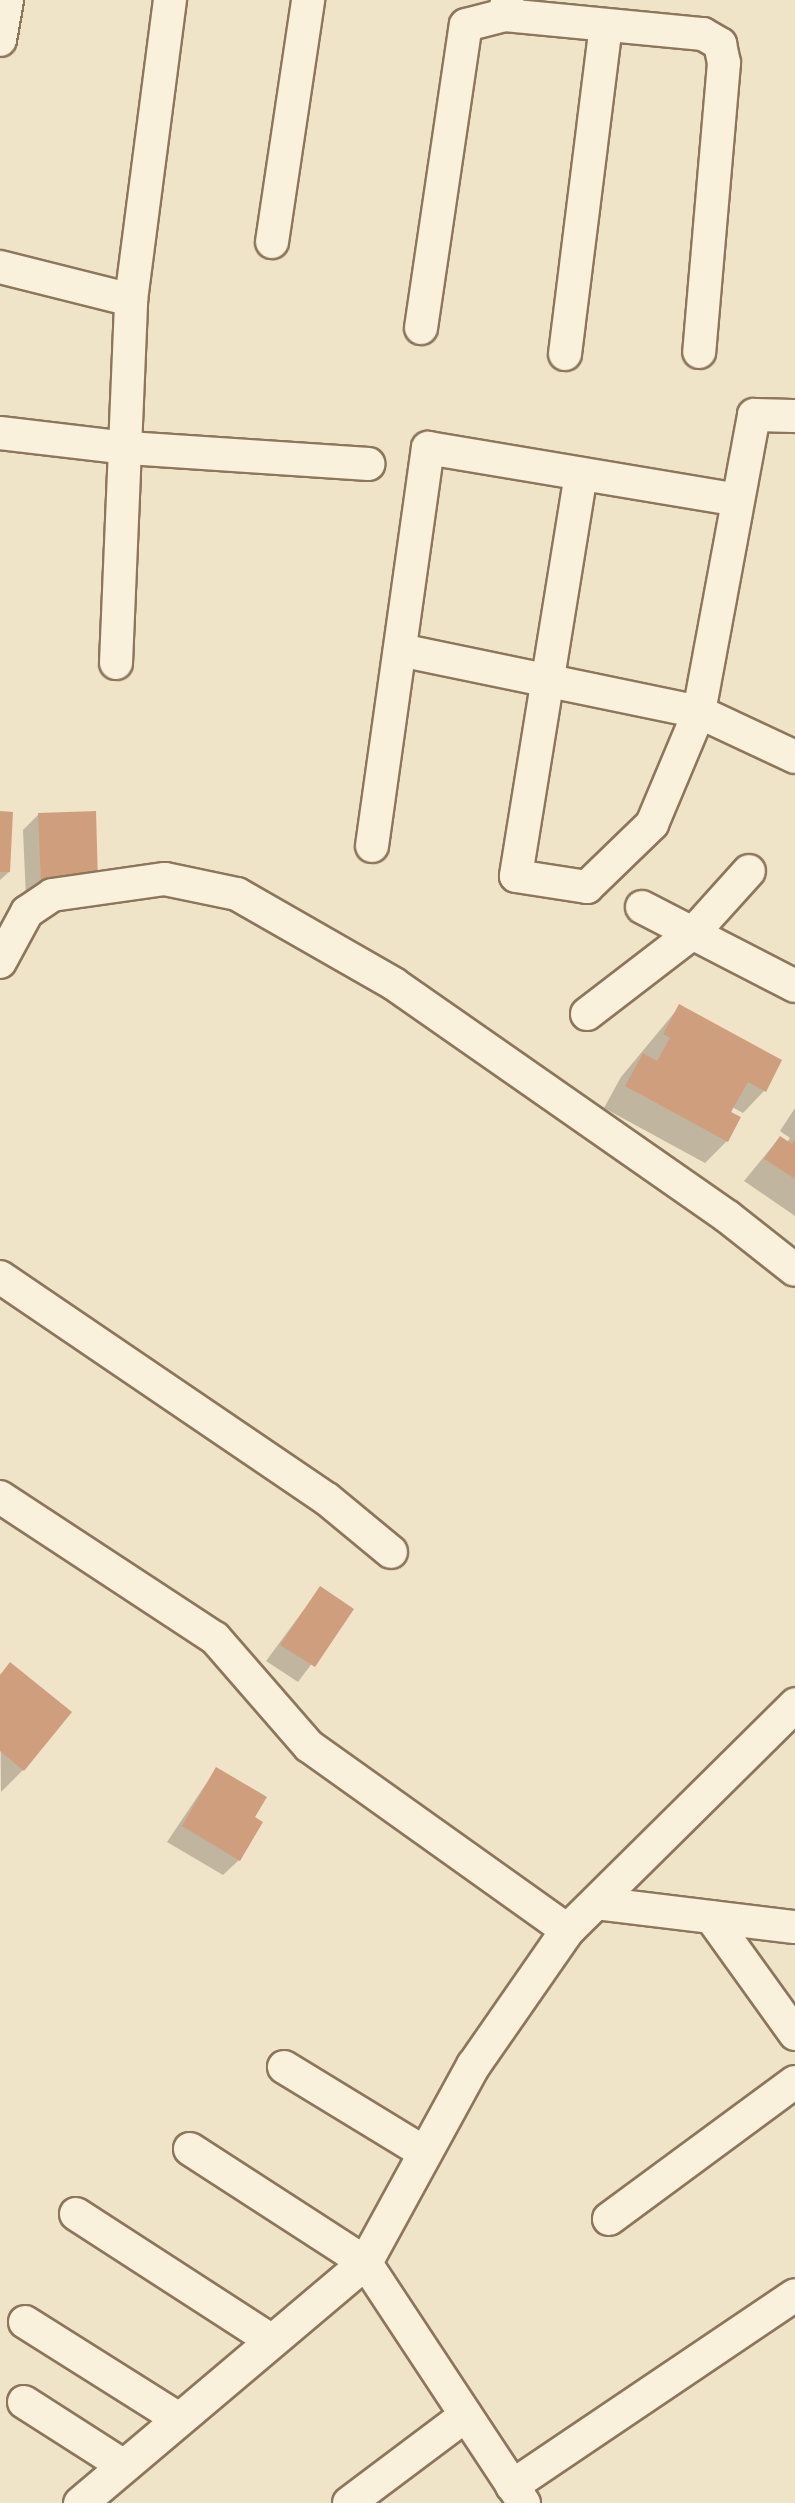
<!DOCTYPE html>
<html>
<head>
<meta charset="utf-8">
<style>
  body { margin:0 }
  #map { position:relative; width:795px; height:2503px; overflow:hidden; background:#f0e4c8; font-family:"Zilla Slab",serif }
  div>[style] { position:absolute }
  .shadow>* { inset:0; background:#0003 }
  .building>* { inset:0; background:#cf9f7d }
  .roads { filter:drop-shadow(2px 0 #8d765c) drop-shadow(-2px 0 #8d765c) drop-shadow(0 2px #8d765c) drop-shadow(0 -2px #8d765c) }
  .street>* { height:32px; margin:-16px; padding:0 16px; transform-origin:16px; border-radius:16px; background:#faf1dc }
  .secondary>* { height:33px; margin:-16.5px; padding:0 16.5px; transform-origin:16.5px; border-radius:16.5px; background:#faf1dc }
  span { translate:-50% -50%; white-space:nowrap; text-align:center; line-height:1.15; -webkit-text-stroke:4.5px #f7eed8; paint-order:stroke }
</style>
</head>
<body>
<div id="map">
  <div class="shadow">
    <div style="clip-path:polygon(0 813px,9px 872px,0 880px)"></div>
    <div style="clip-path:polygon(39px 814px,97px 882px,26px 899px,23px 830px)"></div>
    <div style="clip-path:polygon(680px 1006px,764px 1091px,743px 1113px,732px 1107px,727px 1141px,705px 1163px,604px 1108px,621px 1077px)"></div>
    <div style="clip-path:polygon(795px 1108px,795px 1216px,744px 1181px,780px 1137px,787px 1142px,790px 1138px,780px 1131px)"></div>
    <div style="clip-path:polygon(320px 1588px,352px 1610px,298px 1682px,266px 1661px)"></div>
    <div style="clip-path:polygon(11px 1664px,23px 1770px,1px 1792px,0 1675px)"></div>
    <div style="clip-path:polygon(216px 1769px,253px 1818px,239px 1860px,223px 1875px,167px 1842px)"></div>
  </div>
  <div class="building">
    <div style="clip-path:polygon(0 811px,13px 812px,10px 872px,0 872px)"></div>
    <div style="clip-path:polygon(96px 811px,98px 882px,41px 884px,38px 813px)"></div>
    <div style="clip-path:polygon(679px 1004px,782px 1060px,766px 1092px,748px 1082px,731px 1112px,741px 1117px,728px 1142px,625px 1086px,643px 1053px,657px 1061px,670px 1038px,663px 1034px)"></div>
    <div style="clip-path:polygon(780px 1136px,792px 1144px,795px 1139px,795px 1179px,764px 1159px)"></div>
    <div style="clip-path:polygon(320px 1586px,354px 1609px,315px 1667px,280px 1645px)"></div>
    <div style="clip-path:polygon(10px 1662px,72px 1712px,24px 1771px,0 1751px,0 1675px)"></div>
    <div style="clip-path:polygon(216px 1767px,267px 1797px,255px 1817px,263px 1822px,240px 1861px,182px 1826px)"></div>
  </div>
  <div class="roads">
    <div class="street">
      <div style="left:505px;top:15px;width:199px;rotate:5.5deg"></div>
      <div style="left:703px;top:34px;width:20px;rotate:30deg"></div>
      <div style="left:720px;top:44px;width:19px;rotate:78deg"></div>
      <div style="left:724px;top:63px;width:290px;rotate:94.9deg"></div>
      <div style="left:0;top:40px;width:41px;rotate:-80.1deg"></div>
      <div style="left:272px;top:242px;width:245px;rotate:-81.5deg"></div>
      <div style="left:0;top:267px;width:135px;rotate:14.1deg"></div>
      <div style="left:421px;top:328px;width:306px;rotate:-81.6deg"></div>
      <div style="left:466px;top:25px;width:40px;rotate:-14.4deg"></div>
      <div style="left:505px;top:15px;width:15px;rotate:-82deg"></div>
      <div style="left:565px;top:354px;width:331px;rotate:-82.9deg"></div>
      <div style="left:0;top:433px;width:129px;rotate:6.7deg"></div>
      <div style="left:128px;top:448px;width:241px;rotate:3.8deg"></div>
      <div style="left:581px;top:474px;width:407px;rotate:99.2deg"></div>
      <div style="left:516px;top:876px;width:72px;rotate:8.8deg"></div>
      <div style="left:587px;top:887px;width:91px;rotate:-44.1deg"></div>
      <div style="left:652px;top:824px;width:121px;rotate:-67.2deg"></div>
      <div style="left:699px;top:712px;width:302px;rotate:-79.5deg"></div>
      <div style="left:754px;top:415px;width:41px;rotate:1.4deg"></div>
      <div style="left:400px;top:650px;width:305px;rotate:11.7deg"></div>
      <div style="left:699px;top:712px;width:106px;rotate:25.1deg"></div>
      <div style="left:116px;top:663px;width:363px;rotate:-87.6deg"></div>
      <div style="left:131px;top:300px;width:303px;rotate:-82.6deg"></div>
      <div style="left:372px;top:846px;width:402px;rotate:-82deg"></div>
      <div style="left:428px;top:448px;width:314px;rotate:9.5deg"></div>
      <div style="left:642px;top:907px;width:172px;rotate:27.3deg"></div>
      <div style="left:0;top:962px;width:57px;rotate:-61.6deg"></div>
      <div style="left:27px;top:912px;width:30px;rotate:-34deg"></div>
      <div style="left:52px;top:895px;width:114px;rotate:-8.1deg"></div>
      <div style="left:165px;top:879px;width:74px;rotate:11.8deg"></div>
      <div style="left:237px;top:894px;width:181px;rotate:29.8deg"></div>
      <div style="left:394px;top:984px;width:407px;rotate:34.9deg"></div>
      <div style="left:728px;top:1217px;width:85px;rotate:38.3deg"></div>
      <div style="left:587px;top:1014px;width:135px;rotate:-37.5deg"></div>
      <div style="left:694px;top:932px;width:82px;rotate:-48deg"></div>
      <div style="left:0;top:1277px;width:395px;rotate:34.2deg"></div>
      <div style="left:327px;top:1499px;width:83px;rotate:39.6deg"></div>
      <div style="left:0;top:1497px;width:257px;rotate:33.3deg"></div>
      <div style="left:215px;top:1638px;width:143px;rotate:49deg"></div>
      <div style="left:309px;top:1746px;width:317px;rotate:35.5deg"></div>
      <div style="left:596px;top:1903px;width:200px;rotate:6.9deg"></div>
      <div style="left:711px;top:1917px;width:144px;rotate:54.3deg"></div>
      <div style="left:284px;top:2067px;width:165px;rotate:31.4deg"></div>
      <div style="left:190px;top:2149px;width:208px;rotate:32.9deg"></div>
      <div style="left:365px;top:2262px;width:289px;rotate:56.6deg"></div>
      <div style="left:76px;top:2214px;width:234px;rotate:32.9deg"></div>
      <div style="left:609px;top:2219px;width:231px;rotate:-36.4deg"></div>
      <div style="left:25px;top:2322px;width:182px;rotate:32.2deg"></div>
      <div style="left:24px;top:2402px;width:119px;rotate:32.6deg"></div>
      <div style="left:512px;top:2486px;width:341px;rotate:-34deg"></div>
      <div style="left:349px;top:2503px;width:146px;rotate:-36.9deg"></div>
    </div>
    <div class="secondary">
      <div style="left:80px;top:2503px;width:373px;rotate:-40.2deg"></div>
      <div style="left:365px;top:2262px;width:225px;rotate:-61.3deg"></div>
      <div style="left:473px;top:2065px;width:165px;rotate:-55.2deg"></div>
      <div style="left:567px;top:1930px;width:321px;rotate:-44.7deg"></div>
    </div>
  </div>
</div>
</body>
</html>
